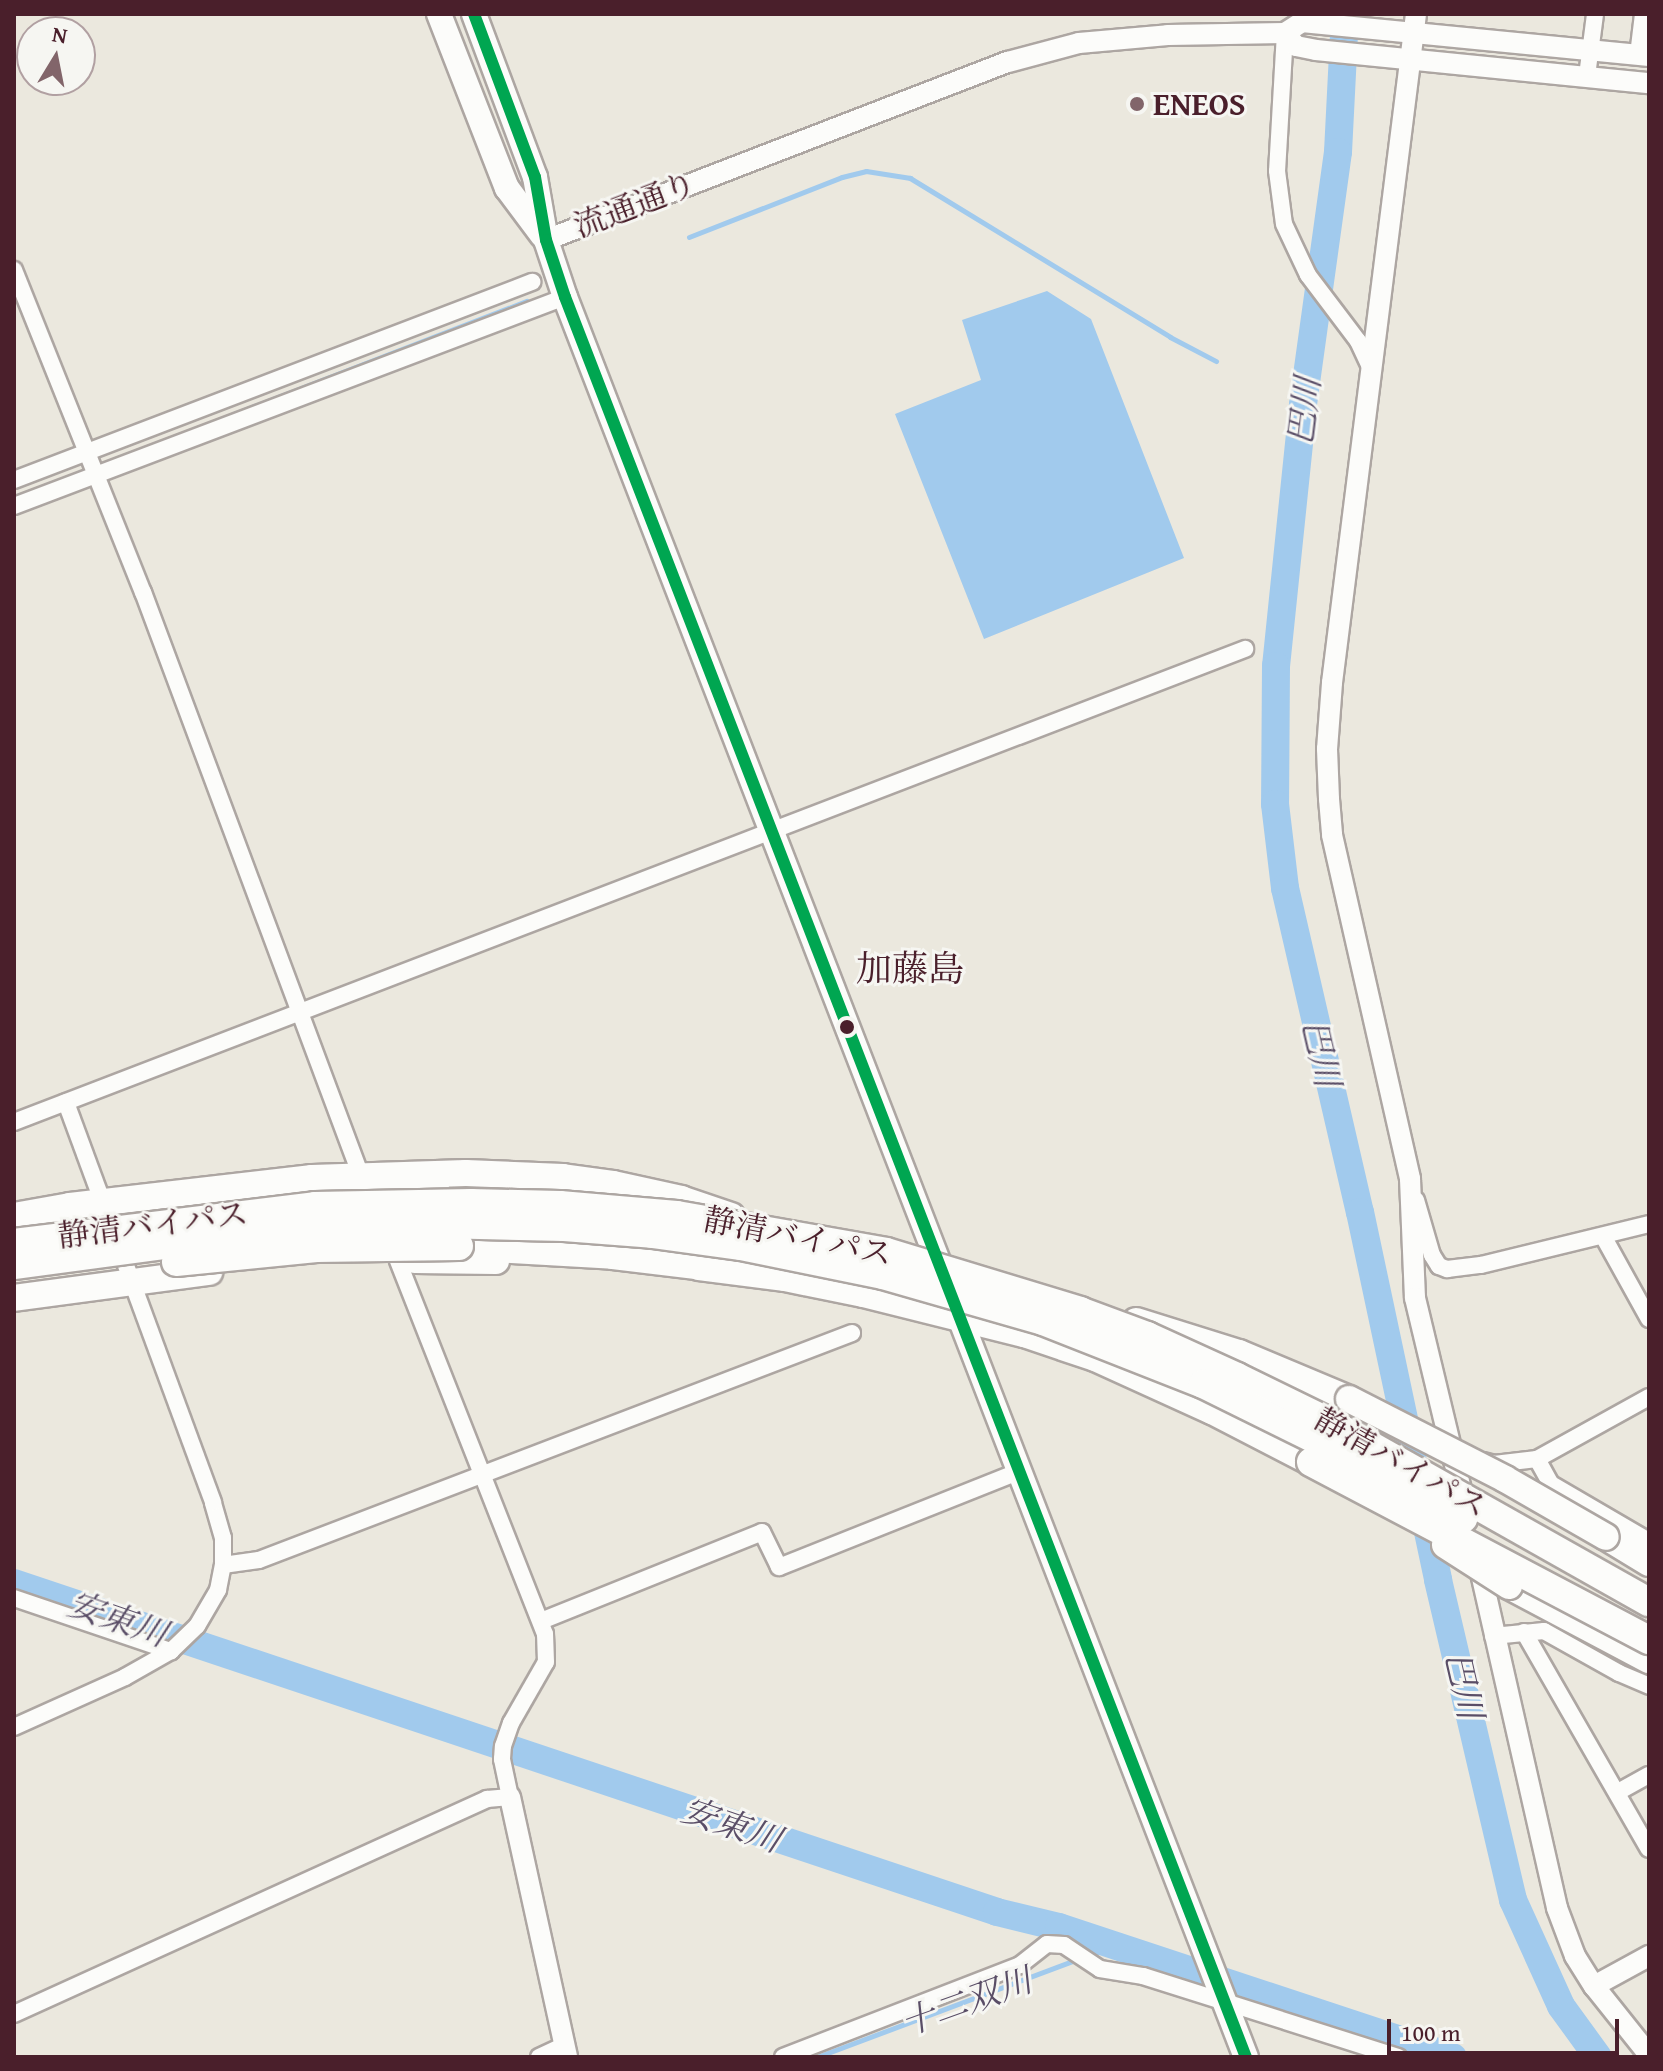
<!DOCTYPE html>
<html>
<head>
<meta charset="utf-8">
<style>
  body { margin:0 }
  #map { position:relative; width:1663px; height:2071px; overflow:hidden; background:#ebe8de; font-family:"Gentium Book Plus","Noto Serif JP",serif }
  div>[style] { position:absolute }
  .water>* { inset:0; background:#a1caed }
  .stream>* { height:5px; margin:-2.5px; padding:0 2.5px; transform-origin:2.5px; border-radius:2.5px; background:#a1caed }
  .river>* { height:28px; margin:-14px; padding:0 14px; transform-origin:14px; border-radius:14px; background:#a1caed }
  .roads { filter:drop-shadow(2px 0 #ada6a2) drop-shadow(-2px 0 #ada6a2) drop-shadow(0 2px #ada6a2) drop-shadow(0 -2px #ada6a2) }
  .minor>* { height:16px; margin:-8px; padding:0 8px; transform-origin:8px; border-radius:8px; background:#fcfcfa }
  .tertiary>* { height:20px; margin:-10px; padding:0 10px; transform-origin:10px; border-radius:10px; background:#fcfcfa }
  .primary>* { height:24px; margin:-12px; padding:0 12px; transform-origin:12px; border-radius:12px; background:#fcfcfa }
  .trunk>* { height:26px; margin:-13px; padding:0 13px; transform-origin:13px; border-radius:13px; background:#fcfcfa }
  .motorway>* { height:28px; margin:-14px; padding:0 14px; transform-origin:14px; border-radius:14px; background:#fcfcfa }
  .bridges { filter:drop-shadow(2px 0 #ada6a2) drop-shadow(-2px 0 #ada6a2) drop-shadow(0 2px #ada6a2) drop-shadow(0 -2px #ada6a2) }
  .trunk-bridge>* { height:26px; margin:-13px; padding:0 13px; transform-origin:13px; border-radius:13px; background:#fcfcfa }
  .motorway-bridge>* { height:28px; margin:-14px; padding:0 14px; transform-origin:14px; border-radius:14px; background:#fcfcfa }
  .bus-1>* { height:12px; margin:-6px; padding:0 6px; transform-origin:6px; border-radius:6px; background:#00a651 }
  .dots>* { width:22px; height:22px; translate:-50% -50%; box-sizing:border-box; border:4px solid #f6f6f2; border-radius:50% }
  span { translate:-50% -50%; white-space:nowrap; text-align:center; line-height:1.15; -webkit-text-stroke:6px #f6f6f2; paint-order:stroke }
  .poi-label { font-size:32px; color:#4a1f2b; font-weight:700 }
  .left { translate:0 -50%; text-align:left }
  .street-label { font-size:32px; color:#4a1f2b }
  .water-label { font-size:34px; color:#5a4e67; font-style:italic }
  .quarter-label { font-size:36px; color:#4a1f2b }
  .frame { position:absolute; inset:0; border:16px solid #4a1f2b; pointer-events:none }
  .north { position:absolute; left:16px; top:16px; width:80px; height:80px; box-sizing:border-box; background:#f6f6f2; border:2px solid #b1a0a2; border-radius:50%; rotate:10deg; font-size:22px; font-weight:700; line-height:32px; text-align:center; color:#4a1f2b }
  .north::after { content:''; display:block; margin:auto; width:28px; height:36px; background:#82656a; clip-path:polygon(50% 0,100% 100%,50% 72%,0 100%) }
  .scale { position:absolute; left:1387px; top:2019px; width:232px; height:36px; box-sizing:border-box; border:4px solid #4a1f2b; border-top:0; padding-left:10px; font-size:24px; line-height:28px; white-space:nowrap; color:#4a1f2b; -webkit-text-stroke:6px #f6f6f2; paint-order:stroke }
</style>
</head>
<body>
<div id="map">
  <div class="water">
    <div style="clip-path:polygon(1047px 291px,1091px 319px,1184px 558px,984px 639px,895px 414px,981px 380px,962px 320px)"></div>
  </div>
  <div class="stream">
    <div style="left:689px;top:237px;width:164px;rotate:-21.4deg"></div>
    <div style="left:842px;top:177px;width:25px;rotate:-14deg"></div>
    <div style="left:866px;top:171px;width:45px;rotate:9deg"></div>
    <div style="left:910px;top:178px;width:305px;rotate:31.4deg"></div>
    <div style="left:1170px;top:337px;width:52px;rotate:27.6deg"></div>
    <div style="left:231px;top:415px;width:317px;rotate:-21.1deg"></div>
    <div style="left:1087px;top:1956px;width:31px;rotate:-21deg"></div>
    <div style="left:817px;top:2057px;width:279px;rotate:-20.6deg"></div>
  </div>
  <div class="river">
    <div style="left:1345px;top:14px;width:138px;rotate:92.9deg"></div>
    <div style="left:1338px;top:152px;width:255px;rotate:97.9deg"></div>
    <div style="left:1303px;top:405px;width:262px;rotate:95.9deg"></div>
    <div style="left:1276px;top:666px;width:138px;rotate:90.4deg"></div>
    <div style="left:1275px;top:804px;width:85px;rotate:83.2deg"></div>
    <div style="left:1285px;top:888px;width:333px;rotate:77deg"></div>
    <div style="left:1360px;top:1212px;width:376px;rotate:78deg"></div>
    <div style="left:1438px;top:1580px;width:329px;rotate:76.8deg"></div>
    <div style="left:1513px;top:1900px;width:116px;rotate:65.6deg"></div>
    <div style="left:1561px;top:2006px;width:63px;rotate:54deg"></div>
    <div style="left:14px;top:1583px;width:1037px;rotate:18.5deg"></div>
    <div style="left:997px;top:1912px;width:64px;rotate:13.6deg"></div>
    <div style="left:1059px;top:1927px;width:415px;rotate:18.3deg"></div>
  </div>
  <div class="roads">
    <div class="minor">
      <div style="left:1285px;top:33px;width:138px;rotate:93.3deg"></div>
      <div style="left:1277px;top:171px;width:53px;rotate:82.5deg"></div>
      <div style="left:1284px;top:224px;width:56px;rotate:64.8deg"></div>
      <div style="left:1308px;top:275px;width:83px;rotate:52.9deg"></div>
      <div style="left:1358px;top:341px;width:31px;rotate:65deg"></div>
      <div style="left:1638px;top:55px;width:41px;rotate:-83deg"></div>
      <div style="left:1587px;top:76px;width:63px;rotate:-82.6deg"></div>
      <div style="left:14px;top:270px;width:347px;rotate:68.2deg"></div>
      <div style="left:143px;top:592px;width:623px;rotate:69.53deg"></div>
      <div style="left:14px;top:480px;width:555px;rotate:-20.92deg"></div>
      <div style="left:14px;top:506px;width:589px;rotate:-20.77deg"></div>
      <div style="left:14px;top:1122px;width:1319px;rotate:-21.02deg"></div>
      <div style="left:1416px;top:1200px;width:57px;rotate:73.8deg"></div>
      <div style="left:1432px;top:1255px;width:13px;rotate:58deg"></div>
      <div style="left:1439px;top:1266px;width:9px;rotate:21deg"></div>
      <div style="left:1447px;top:1269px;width:34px;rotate:-7deg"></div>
      <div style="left:1481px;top:1265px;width:173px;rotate:-13.7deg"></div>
      <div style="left:1603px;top:1236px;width:95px;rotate:61deg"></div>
      <div style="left:1537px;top:1459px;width:128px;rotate:-29deg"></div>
      <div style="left:1483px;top:1461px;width:11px;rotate:15deg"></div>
      <div style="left:1494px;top:1464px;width:43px;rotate:-6.6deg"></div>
      <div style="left:1537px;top:1459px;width:29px;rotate:61deg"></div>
      <div style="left:1551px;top:1484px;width:113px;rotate:30.2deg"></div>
      <div style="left:223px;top:1565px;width:36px;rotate:-8deg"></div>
      <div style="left:259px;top:1560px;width:635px;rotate:-20.95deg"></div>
      <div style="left:14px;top:1598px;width:166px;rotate:18.7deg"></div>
      <div style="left:541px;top:1621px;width:238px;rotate:-21.9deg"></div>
      <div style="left:762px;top:1532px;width:39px;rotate:64deg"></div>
      <div style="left:779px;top:1567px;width:259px;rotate:-21.7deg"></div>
      <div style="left:1524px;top:1632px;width:250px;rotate:60.1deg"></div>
      <div style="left:1493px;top:1636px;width:51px;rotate:-5.6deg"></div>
      <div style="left:1544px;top:1631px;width:86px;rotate:29.2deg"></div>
      <div style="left:1619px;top:1673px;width:33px;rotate:23deg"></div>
      <div style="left:14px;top:1727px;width:122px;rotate:-24.2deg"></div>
      <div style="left:125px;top:1677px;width:53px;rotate:-29.5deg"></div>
      <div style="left:171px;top:1651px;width:36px;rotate:-44deg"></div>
      <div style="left:197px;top:1626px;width:42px;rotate:-59.7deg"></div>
      <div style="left:218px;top:1590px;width:25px;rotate:-79deg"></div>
      <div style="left:223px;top:1565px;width:27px;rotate:-90deg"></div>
      <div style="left:223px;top:1538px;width:37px;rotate:-106deg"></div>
      <div style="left:213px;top:1502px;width:426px;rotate:-110.2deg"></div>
      <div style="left:1618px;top:1792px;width:35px;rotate:-29deg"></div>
      <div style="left:14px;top:2014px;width:520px;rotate:-24.44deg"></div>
      <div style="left:487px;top:1799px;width:23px;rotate:-5deg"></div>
      <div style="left:510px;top:1797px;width:39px;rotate:-102deg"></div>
      <div style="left:502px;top:1759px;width:13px;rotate:-86deg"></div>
      <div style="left:503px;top:1746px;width:24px;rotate:-71deg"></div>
      <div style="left:511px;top:1723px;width:70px;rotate:-60.2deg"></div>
      <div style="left:546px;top:1662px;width:28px;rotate:-92deg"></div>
      <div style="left:545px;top:1634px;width:402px;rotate:-111.5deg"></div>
      <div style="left:539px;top:2057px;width:29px;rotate:-25deg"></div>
      <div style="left:783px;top:2057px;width:254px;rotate:-21.2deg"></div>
      <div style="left:1020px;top:1965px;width:34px;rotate:-38deg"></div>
      <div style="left:1047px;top:1944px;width:17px;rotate:3deg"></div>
      <div style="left:1064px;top:1945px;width:43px;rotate:33.7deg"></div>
      <div style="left:1100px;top:1969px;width:44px;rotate:9.2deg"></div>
      <div style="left:1143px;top:1976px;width:268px;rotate:17.6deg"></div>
    </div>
    <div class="tertiary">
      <div style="left:1416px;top:14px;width:674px;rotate:97.16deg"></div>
      <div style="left:1332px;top:683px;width:66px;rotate:94.3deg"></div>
      <div style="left:1327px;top:749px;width:50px;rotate:87.7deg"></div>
      <div style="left:1329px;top:799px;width:36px;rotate:85deg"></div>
      <div style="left:1332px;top:835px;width:353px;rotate:77.2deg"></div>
      <div style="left:1410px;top:1179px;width:119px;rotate:87.6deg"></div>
      <div style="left:1415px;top:1298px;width:214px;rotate:76.5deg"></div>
      <div style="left:1285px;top:33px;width:17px;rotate:50deg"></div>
      <div style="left:1296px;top:46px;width:20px;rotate:11deg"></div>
      <div style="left:1316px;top:50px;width:335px;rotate:5.7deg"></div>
      <div style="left:1285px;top:33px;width:20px;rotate:-33deg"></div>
      <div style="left:1302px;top:22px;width:349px;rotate:5.6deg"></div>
      <div style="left:546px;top:240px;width:495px;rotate:-21.1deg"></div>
      <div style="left:1008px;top:62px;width:73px;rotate:-15deg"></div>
      <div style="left:1079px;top:43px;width:89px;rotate:-5.1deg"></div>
      <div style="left:1168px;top:35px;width:117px;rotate:-1deg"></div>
      <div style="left:1478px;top:1560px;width:357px;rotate:77.2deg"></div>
      <div style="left:1557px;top:1908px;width:51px;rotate:69.4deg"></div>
      <div style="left:1575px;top:1956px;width:36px;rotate:58deg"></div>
      <div style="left:1594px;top:1986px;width:88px;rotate:51.4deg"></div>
      <div style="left:510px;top:1797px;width:266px;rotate:77.6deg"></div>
      <div style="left:1594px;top:1986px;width:63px;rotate:-28.6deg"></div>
    </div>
    <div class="primary">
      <div style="left:439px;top:14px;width:187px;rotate:68.7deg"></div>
      <div style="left:507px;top:188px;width:59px;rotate:53.3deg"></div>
      <div style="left:474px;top:14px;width:174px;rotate:69.5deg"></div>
      <div style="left:535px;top:177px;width:64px;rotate:80.1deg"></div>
      <div style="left:546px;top:240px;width:60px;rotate:71.6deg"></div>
      <div style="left:565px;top:297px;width:1887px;rotate:68.85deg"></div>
    </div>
    <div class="trunk">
      <div style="left:14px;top:1216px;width:57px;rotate:-10.1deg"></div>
      <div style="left:70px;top:1206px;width:244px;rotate:-6.6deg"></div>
      <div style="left:312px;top:1178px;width:154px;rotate:-1.9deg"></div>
      <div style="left:466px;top:1173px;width:97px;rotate:2.4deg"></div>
      <div style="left:563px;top:1177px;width:50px;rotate:8deg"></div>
      <div style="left:613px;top:1184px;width:70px;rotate:12.4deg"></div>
      <div style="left:681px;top:1199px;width:53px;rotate:18.8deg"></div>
      <div style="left:415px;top:1260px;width:81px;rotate:0.7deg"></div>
      <div style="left:699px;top:1267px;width:87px;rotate:7.3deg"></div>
      <div style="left:785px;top:1278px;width:80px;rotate:11.6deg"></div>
      <div style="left:863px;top:1294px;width:166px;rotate:14deg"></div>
      <div style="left:1024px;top:1334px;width:75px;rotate:18.7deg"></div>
      <div style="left:1095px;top:1358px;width:128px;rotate:24.4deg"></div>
      <div style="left:1212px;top:1411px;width:111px;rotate:27.3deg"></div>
      <div style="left:14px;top:1298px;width:197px;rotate:-7.6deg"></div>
      <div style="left:1136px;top:1321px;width:108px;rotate:17.3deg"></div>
      <div style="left:1239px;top:1353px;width:119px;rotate:22.7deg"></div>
      <div style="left:1606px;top:1537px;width:50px;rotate:31.2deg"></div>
      <div style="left:1509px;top:1586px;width:158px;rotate:27.9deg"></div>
    </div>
    <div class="motorway">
      <div style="left:313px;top:1191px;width:123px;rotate:0.5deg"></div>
      <div style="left:459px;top:1246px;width:154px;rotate:3.3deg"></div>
      <div style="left:613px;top:1255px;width:109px;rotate:6.9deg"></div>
    </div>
  </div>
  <div class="bridges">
    <div class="trunk-bridge">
      <div style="left:1349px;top:1399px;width:175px;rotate:27.1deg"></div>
      <div style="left:1505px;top:1479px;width:116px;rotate:29.9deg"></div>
      <div style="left:1445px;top:1545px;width:76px;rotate:32.6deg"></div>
    </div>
    <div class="motorway-bridge">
      <div style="left:14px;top:1243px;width:303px;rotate:-7deg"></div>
      <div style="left:315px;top:1206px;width:156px;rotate:-1.1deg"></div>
      <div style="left:471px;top:1203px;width:89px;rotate:1.3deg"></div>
      <div style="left:560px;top:1205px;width:117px;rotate:4.9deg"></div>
      <div style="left:677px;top:1215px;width:212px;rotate:10deg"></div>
      <div style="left:886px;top:1252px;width:203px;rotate:16.9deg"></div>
      <div style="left:1080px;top:1311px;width:72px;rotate:20.5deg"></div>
      <div style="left:1147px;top:1336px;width:99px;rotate:24.5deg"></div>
      <div style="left:1237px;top:1377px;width:102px;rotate:26.1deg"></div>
      <div style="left:1329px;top:1422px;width:367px;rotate:29.4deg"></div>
      <div style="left:176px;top:1262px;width:141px;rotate:-5.7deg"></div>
      <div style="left:316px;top:1248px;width:143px;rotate:-0.8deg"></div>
      <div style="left:14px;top:1265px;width:205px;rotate:-7.6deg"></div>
      <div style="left:217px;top:1238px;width:182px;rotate:-4.7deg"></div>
      <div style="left:398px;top:1223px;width:166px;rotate:1.4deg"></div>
      <div style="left:564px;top:1227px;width:88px;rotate:4.5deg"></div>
      <div style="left:652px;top:1234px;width:90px;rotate:7.7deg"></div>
      <div style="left:741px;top:1246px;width:145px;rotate:11.5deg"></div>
      <div style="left:883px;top:1275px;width:166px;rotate:16deg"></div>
      <div style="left:1043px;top:1321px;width:172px;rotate:21.5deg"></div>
      <div style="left:1203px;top:1384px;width:165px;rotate:26.3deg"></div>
      <div style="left:1351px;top:1457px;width:128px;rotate:28.6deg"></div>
      <div style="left:1311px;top:1462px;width:382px;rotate:27.8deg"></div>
    </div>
  </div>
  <div class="bus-1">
    <div style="left:474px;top:14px;width:174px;rotate:69.5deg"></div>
    <div style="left:535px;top:177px;width:64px;rotate:80.1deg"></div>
    <div style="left:546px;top:240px;width:60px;rotate:71.6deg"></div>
    <div style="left:565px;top:297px;width:1887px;rotate:68.85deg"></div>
  </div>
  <div class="dots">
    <div style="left:1137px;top:104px;background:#82656a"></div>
    <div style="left:847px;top:1027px;background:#4a1f2b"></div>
  </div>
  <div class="poi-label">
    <span class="left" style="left:1153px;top:104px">ENEOS</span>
  </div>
  <div class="street-label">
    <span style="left:635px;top:205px;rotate:-21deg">流通通り</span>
    <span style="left:153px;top:1225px;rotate:-7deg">静清バイパス</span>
    <span style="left:798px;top:1237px;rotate:11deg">静清バイパス</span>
    <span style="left:1401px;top:1463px;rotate:29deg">静清バイパス</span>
  </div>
  <div class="water-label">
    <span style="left:1303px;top:411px;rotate:-83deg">巴川</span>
    <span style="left:1322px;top:1053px;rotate:77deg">巴川</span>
    <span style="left:118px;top:1618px;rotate:19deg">安東川</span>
    <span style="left:1465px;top:1685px;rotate:77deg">巴川</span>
    <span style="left:732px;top:1824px;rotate:19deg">安東川</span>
    <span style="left:966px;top:2001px;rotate:-20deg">十二双川</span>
  </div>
  <div class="quarter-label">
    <span style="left:910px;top:968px">加藤島</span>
  </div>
  <div class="frame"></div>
  <div class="north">N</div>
  <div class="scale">100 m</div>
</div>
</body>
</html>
